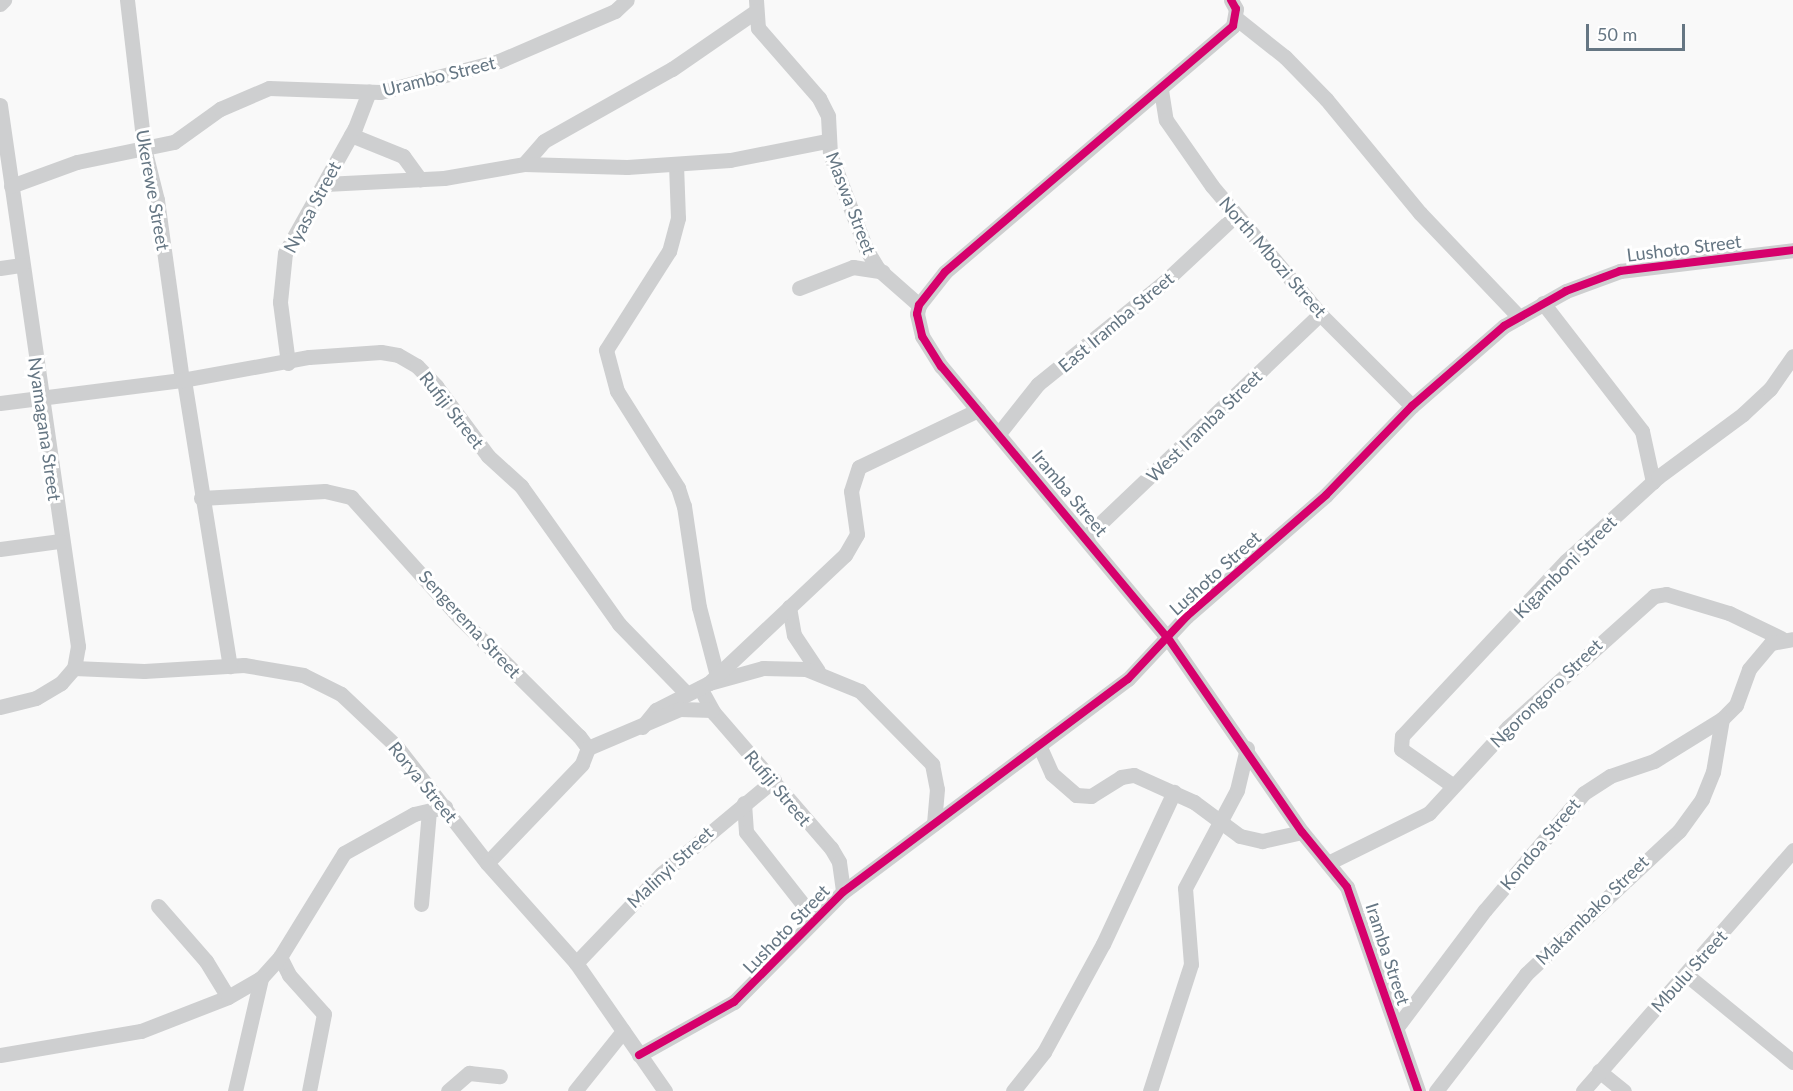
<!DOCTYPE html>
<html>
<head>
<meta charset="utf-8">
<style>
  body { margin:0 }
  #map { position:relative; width:1793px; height:1091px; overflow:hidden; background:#f9f9f9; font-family:Lato,sans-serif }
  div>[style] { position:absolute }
  .minor>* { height:15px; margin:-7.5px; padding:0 7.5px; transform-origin:7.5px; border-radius:7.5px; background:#cecfd0 }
  .cycleway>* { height:8px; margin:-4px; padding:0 4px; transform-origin:4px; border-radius:4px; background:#d6006c }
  span { translate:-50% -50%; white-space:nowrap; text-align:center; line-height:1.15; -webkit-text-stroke:6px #fff; paint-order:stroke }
  .street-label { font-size:18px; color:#657683 }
  .scale { position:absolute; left:1586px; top:24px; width:99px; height:27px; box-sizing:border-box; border:3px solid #657683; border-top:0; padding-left:8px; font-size:18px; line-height:21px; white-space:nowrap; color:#657683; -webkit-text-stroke:4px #fff; paint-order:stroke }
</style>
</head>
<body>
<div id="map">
  <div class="minor">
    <div style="left:127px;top:0;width:149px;rotate:83.4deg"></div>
    <div style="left:144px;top:148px;width:54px;rotate:76deg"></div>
    <div style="left:157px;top:200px;width:182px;rotate:82.1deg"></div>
    <div style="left:756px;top:0;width:28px;rotate:86deg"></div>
    <div style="left:758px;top:28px;width:93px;rotate:48.9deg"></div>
    <div style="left:819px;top:98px;width:20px;rotate:63deg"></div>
    <div style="left:828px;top:116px;width:38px;rotate:87deg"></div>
    <div style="left:830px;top:154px;width:102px;rotate:69.2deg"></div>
    <div style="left:866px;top:249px;width:23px;rotate:59deg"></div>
    <div style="left:878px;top:269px;width:55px;rotate:41.3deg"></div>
    <div style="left:1231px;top:0;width:10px;rotate:61deg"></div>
    <div style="left:1236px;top:9px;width:17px;rotate:100deg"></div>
    <div style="left:1233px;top:26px;width:379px;rotate:139.5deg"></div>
    <div style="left:945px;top:272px;width:42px;rotate:128.2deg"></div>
    <div style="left:919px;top:305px;width:9px;rotate:103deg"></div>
    <div style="left:917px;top:314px;width:23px;rotate:77deg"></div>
    <div style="left:922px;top:336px;width:36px;rotate:58deg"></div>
    <div style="left:941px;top:366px;width:354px;rotate:50.2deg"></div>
    <div style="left:1168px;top:638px;width:236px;rotate:55.4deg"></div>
    <div style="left:1302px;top:832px;width:71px;rotate:50.7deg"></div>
    <div style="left:1347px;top:887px;width:216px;rotate:70.8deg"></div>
    <div style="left:0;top:4px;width:6px;rotate:-45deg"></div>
    <div style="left:1237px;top:19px;width:61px;rotate:38.4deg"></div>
    <div style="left:1285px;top:57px;width:59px;rotate:45.7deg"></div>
    <div style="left:1326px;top:99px;width:148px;rotate:50.5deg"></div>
    <div style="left:1420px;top:213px;width:144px;rotate:46.4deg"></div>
    <div style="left:1161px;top:90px;width:30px;rotate:81deg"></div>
    <div style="left:1166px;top:120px;width:80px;rotate:55.1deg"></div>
    <div style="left:1212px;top:186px;width:167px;rotate:49.8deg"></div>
    <div style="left:1320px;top:314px;width:130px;rotate:45deg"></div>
    <div style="left:0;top:105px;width:547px;rotate:81.8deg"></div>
    <div style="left:78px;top:646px;width:22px;rotate:100deg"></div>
    <div style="left:74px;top:668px;width:20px;rotate:131deg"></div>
    <div style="left:61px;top:683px;width:29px;rotate:149deg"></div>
    <div style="left:36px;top:698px;width:37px;rotate:166deg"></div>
    <div style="left:351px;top:135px;width:56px;rotate:22deg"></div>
    <div style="left:403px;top:156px;width:29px;rotate:54deg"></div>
    <div style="left:524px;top:164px;width:30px;rotate:-49deg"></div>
    <div style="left:544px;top:141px;width:147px;rotate:-29.4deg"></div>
    <div style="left:672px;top:69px;width:102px;rotate:-34.6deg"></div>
    <div style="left:676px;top:164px;width:54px;rotate:87.9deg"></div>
    <div style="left:678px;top:218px;width:34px;rotate:105deg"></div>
    <div style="left:669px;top:251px;width:117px;rotate:122.5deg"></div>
    <div style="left:606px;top:350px;width:42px;rotate:75deg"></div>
    <div style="left:617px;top:391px;width:115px;rotate:57.8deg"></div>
    <div style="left:678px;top:488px;width:19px;rotate:72deg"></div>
    <div style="left:684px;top:506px;width:102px;rotate:81.6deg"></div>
    <div style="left:699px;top:607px;width:67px;rotate:75.3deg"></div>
    <div style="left:325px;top:184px;width:119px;rotate:-2.9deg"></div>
    <div style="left:444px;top:178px;width:81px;rotate:-9.9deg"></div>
    <div style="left:524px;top:164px;width:103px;rotate:1.7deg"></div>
    <div style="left:627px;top:167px;width:103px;rotate:-3.9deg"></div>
    <div style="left:730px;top:160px;width:99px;rotate:-11.1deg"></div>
    <div style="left:11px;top:186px;width:70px;rotate:-20deg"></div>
    <div style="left:77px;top:162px;width:99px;rotate:-11.7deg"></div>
    <div style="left:174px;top:142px;width:57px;rotate:-35.7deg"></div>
    <div style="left:220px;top:109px;width:53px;rotate:-23.2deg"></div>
    <div style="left:269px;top:88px;width:111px;rotate:2.1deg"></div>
    <div style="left:380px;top:92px;width:123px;rotate:-14.6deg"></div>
    <div style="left:499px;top:61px;width:126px;rotate:-23.3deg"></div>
    <div style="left:615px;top:11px;width:16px;rotate:-43deg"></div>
    <div style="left:0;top:268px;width:22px;rotate:-8deg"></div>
    <div style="left:799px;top:288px;width:58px;rotate:-21.3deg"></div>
    <div style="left:853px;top:267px;width:30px;rotate:9deg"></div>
    <div style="left:1543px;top:303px;width:162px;rotate:52.3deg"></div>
    <div style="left:1642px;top:431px;width:52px;rotate:77.8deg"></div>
    <div style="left:288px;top:363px;width:62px;rotate:-97.5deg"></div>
    <div style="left:280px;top:302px;width:49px;rotate:-84.2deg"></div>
    <div style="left:285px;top:253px;width:143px;rotate:-60.8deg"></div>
    <div style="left:355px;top:128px;width:39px;rotate:-69deg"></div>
    <div style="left:184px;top:380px;width:290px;rotate:80.9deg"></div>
    <div style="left:0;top:403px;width:183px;rotate:-7.2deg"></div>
    <div style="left:182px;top:380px;width:129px;rotate:-10.3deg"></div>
    <div style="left:309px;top:357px;width:72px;rotate:-4deg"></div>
    <div style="left:381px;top:352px;width:17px;rotate:10deg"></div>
    <div style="left:398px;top:355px;width:22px;rotate:30deg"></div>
    <div style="left:417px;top:366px;width:28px;rotate:46deg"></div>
    <div style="left:436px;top:386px;width:87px;rotate:53.4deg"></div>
    <div style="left:488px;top:456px;width:45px;rotate:42.3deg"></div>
    <div style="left:521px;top:486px;width:169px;rotate:54.6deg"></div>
    <div style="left:619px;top:624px;width:96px;rotate:45.8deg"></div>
    <div style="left:1000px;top:432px;width:61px;rotate:-51.6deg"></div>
    <div style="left:1038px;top:384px;width:159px;rotate:-38.9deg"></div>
    <div style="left:1162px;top:284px;width:101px;rotate:-43deg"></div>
    <div style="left:201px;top:498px;width:124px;rotate:-3.2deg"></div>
    <div style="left:325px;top:491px;width:27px;rotate:13deg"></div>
    <div style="left:351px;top:497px;width:164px;rotate:48deg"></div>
    <div style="left:461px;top:619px;width:166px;rotate:44.8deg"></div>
    <div style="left:579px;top:736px;width:15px;rotate:53deg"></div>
    <div style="left:588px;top:748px;width:17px;rotate:111deg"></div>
    <div style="left:582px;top:764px;width:137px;rotate:133.8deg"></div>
    <div style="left:1087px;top:536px;width:322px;rotate:-43.6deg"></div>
    <div style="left:0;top:549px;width:61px;rotate:-7.6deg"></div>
    <div style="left:789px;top:607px;width:28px;rotate:80deg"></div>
    <div style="left:794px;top:635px;width:43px;rotate:56.3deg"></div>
    <div style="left:74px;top:668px;width:70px;rotate:2.5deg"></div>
    <div style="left:144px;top:671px;width:100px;rotate:-3.4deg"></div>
    <div style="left:244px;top:665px;width:60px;rotate:9.6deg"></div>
    <div style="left:303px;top:675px;width:42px;rotate:26.6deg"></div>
    <div style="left:341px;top:694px;width:77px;rotate:43.4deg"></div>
    <div style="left:397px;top:747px;width:147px;rotate:52.2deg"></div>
    <div style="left:487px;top:863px;width:134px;rotate:48.3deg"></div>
    <div style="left:576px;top:963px;width:156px;rotate:55.2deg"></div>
    <div style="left:709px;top:683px;width:56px;rotate:-15.5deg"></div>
    <div style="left:763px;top:668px;width:43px;rotate:1.3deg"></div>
    <div style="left:806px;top:669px;width:58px;rotate:22.2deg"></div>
    <div style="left:860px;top:691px;width:103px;rotate:45.4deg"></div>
    <div style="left:932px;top:764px;width:25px;rotate:79deg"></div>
    <div style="left:937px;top:789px;width:35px;rotate:95deg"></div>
    <div style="left:700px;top:688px;width:29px;rotate:61deg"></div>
    <div style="left:714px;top:713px;width:179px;rotate:49.1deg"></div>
    <div style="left:831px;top:848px;width:16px;rotate:60deg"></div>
    <div style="left:839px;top:862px;width:30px;rotate:82deg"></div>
    <div style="left:642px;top:727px;width:22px;rotate:-51deg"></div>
    <div style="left:656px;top:710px;width:59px;rotate:-27deg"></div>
    <div style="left:709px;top:683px;width:187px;rotate:-43.3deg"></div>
    <div style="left:845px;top:555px;width:24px;rotate:-60deg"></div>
    <div style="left:857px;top:534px;width:43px;rotate:-97.9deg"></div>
    <div style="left:851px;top:491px;width:25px;rotate:-72deg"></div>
    <div style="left:859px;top:467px;width:132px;rotate:-25.6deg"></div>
    <div style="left:1039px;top:745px;width:32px;rotate:66deg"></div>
    <div style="left:1052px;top:774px;width:32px;rotate:41deg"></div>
    <div style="left:1076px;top:795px;width:15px;rotate:4deg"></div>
    <div style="left:1091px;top:796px;width:36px;rotate:-32deg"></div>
    <div style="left:1121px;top:777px;width:13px;rotate:-9deg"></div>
    <div style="left:1134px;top:775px;width:66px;rotate:24.2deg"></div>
    <div style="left:1194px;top:802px;width:57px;rotate:36.5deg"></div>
    <div style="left:1240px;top:836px;width:23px;rotate:13deg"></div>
    <div style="left:1262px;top:841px;width:41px;rotate:-12.7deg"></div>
    <div style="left:588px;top:748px;width:100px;rotate:-23deg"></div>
    <div style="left:680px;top:709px;width:32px;rotate:2deg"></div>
    <div style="left:1452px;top:785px;width:62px;rotate:-144.8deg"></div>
    <div style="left:1401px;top:749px;width:13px;rotate:-86deg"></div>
    <div style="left:1402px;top:736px;width:240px;rotate:-46.9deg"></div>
    <div style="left:1566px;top:561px;width:125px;rotate:-42.4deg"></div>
    <div style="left:1658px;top:477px;width:106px;rotate:-36.5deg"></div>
    <div style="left:1743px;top:414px;width:37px;rotate:-43deg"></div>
    <div style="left:1770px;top:389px;width:40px;rotate:-55.1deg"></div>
    <div style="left:744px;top:803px;width:29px;rotate:86deg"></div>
    <div style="left:746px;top:832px;width:108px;rotate:51.8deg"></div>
    <div style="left:1328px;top:863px;width:113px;rotate:-26.3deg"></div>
    <div style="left:1429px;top:813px;width:117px;rotate:-47.4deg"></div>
    <div style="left:1508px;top:727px;width:196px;rotate:-41.9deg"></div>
    <div style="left:1654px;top:596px;width:12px;rotate:-9deg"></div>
    <div style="left:1666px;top:594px;width:66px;rotate:16.8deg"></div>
    <div style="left:1729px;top:613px;width:58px;rotate:25.7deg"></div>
    <div style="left:421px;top:904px;width:93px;rotate:-85.1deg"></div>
    <div style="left:158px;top:906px;width:73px;rotate:48.9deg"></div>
    <div style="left:206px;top:961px;width:42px;rotate:58.6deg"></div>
    <div style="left:280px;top:957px;width:20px;rotate:63deg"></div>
    <div style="left:289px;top:975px;width:52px;rotate:48.1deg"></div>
    <div style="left:324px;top:1014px;width:78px;rotate:101deg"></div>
    <div style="left:576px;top:963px;width:123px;rotate:-46.3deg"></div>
    <div style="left:661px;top:874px;width:147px;rotate:-39.8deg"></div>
    <div style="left:1688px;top:976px;width:136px;rotate:39.3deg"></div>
    <div style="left:1397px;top:1027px;width:146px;rotate:-53.1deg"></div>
    <div style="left:1485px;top:910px;width:153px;rotate:-49.8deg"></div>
    <div style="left:1584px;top:793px;width:31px;rotate:-33deg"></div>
    <div style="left:1610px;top:776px;width:46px;rotate:-18.8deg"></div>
    <div style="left:1654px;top:761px;width:80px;rotate:-31.7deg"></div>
    <div style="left:1722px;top:719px;width:20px;rotate:-45deg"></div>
    <div style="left:1736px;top:705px;width:38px;rotate:-70deg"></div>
    <div style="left:1749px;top:669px;width:34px;rotate:-50deg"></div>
    <div style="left:1771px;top:643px;width:22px;rotate:-10deg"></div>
    <div style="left:0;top:1055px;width:143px;rotate:-9.7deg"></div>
    <div style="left:141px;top:1031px;width:93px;rotate:-21.3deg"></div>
    <div style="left:228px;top:997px;width:38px;rotate:-30deg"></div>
    <div style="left:261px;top:978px;width:28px;rotate:-48deg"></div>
    <div style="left:280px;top:957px;width:122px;rotate:-58.4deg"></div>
    <div style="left:344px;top:853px;width:80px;rotate:-29.1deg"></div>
    <div style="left:414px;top:814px;width:32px;rotate:-13deg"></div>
    <div style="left:639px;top:1055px;width:109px;rotate:-29.2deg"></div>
    <div style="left:734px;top:1002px;width:155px;rotate:-45.3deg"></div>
    <div style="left:843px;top:892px;width:356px;rotate:-36.8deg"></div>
    <div style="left:1128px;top:679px;width:86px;rotate:-46.9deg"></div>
    <div style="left:1187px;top:616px;width:184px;rotate:-41deg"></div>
    <div style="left:1326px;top:495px;width:124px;rotate:-46deg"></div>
    <div style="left:1412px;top:406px;width:122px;rotate:-41deg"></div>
    <div style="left:1504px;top:326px;width:71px;rotate:-29.4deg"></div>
    <div style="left:1566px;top:291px;width:58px;rotate:-20.3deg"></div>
    <div style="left:1620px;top:271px;width:174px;rotate:-6.9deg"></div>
    <div style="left:1599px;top:1071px;width:32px;rotate:39deg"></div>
    <div style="left:235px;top:1091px;width:116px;rotate:-77deg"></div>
    <div style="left:448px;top:1091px;width:28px;rotate:-41deg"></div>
    <div style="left:469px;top:1073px;width:31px;rotate:6deg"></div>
    <div style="left:575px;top:1091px;width:77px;rotate:-51.3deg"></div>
    <div style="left:1013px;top:1091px;width:50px;rotate:-51.5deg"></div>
    <div style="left:1044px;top:1052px;width:123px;rotate:-61.4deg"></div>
    <div style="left:1103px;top:944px;width:168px;rotate:-65deg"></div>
    <div style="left:1150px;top:1091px;width:133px;rotate:-72.1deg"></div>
    <div style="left:1191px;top:964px;width:76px;rotate:-94.5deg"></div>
    <div style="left:1185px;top:888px;width:111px;rotate:-62deg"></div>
    <div style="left:1237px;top:790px;width:43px;rotate:-76.6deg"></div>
    <div style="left:1436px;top:1091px;width:148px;rotate:-52.4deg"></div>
    <div style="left:1526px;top:974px;width:209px;rotate:-43.1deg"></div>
    <div style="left:1679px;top:831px;width:39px;rotate:-54deg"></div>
    <div style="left:1702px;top:799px;width:29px;rotate:-68deg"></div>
    <div style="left:1713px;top:772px;width:54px;rotate:-80.4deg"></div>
    <div style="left:1583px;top:1091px;width:320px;rotate:-48.9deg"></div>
  </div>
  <div class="cycleway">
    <div style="left:1231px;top:0;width:10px;rotate:61deg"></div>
    <div style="left:1236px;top:9px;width:17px;rotate:100deg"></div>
    <div style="left:1233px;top:26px;width:379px;rotate:139.5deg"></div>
    <div style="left:945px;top:272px;width:42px;rotate:128.2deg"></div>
    <div style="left:919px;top:305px;width:9px;rotate:103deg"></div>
    <div style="left:917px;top:314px;width:23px;rotate:77deg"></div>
    <div style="left:922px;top:336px;width:36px;rotate:58deg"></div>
    <div style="left:941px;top:366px;width:354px;rotate:50.2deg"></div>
    <div style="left:1168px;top:638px;width:236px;rotate:55.4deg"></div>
    <div style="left:1302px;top:832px;width:71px;rotate:50.7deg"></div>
    <div style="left:1347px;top:887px;width:216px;rotate:70.8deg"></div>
    <div style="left:639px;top:1055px;width:109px;rotate:-29.2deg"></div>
    <div style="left:734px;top:1002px;width:155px;rotate:-45.3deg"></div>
    <div style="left:843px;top:892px;width:356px;rotate:-36.8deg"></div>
    <div style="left:1128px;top:679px;width:86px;rotate:-46.9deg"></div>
    <div style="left:1187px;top:616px;width:184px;rotate:-41deg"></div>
    <div style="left:1326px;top:495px;width:124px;rotate:-46deg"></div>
    <div style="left:1412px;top:406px;width:122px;rotate:-41deg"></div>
    <div style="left:1504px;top:326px;width:71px;rotate:-29.4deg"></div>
    <div style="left:1566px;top:291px;width:58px;rotate:-20.3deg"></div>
    <div style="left:1620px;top:271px;width:174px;rotate:-6.9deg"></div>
  </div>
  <div class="street-label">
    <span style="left:439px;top:76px;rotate:-14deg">Urambo Street</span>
    <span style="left:153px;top:190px;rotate:80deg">Ukerewe Street</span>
    <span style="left:851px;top:203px;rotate:69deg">Maswa Street</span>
    <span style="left:312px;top:207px;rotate:-62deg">Nyasa Street</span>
    <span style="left:1684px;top:248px;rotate:-7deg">Lushoto Street</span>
    <span style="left:1273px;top:257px;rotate:49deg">North Mbozi Street</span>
    <span style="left:1116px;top:322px;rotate:-40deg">East Iramba Street</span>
    <span style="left:452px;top:410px;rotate:52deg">Rufiji Street</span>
    <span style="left:1204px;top:426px;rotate:-44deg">West Iramba Street</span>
    <span style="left:45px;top:429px;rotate:82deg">Nyamagana Street</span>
    <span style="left:1070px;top:493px;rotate:50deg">Iramba Street</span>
    <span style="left:1565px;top:567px;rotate:-45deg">Kigamboni Street</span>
    <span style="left:1215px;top:573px;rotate:-42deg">Lushoto Street</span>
    <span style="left:470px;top:624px;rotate:47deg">Sengerema Street</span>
    <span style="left:1546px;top:693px;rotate:-44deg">Ngorongoro Street</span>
    <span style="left:423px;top:782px;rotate:51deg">Rorya Street</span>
    <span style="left:778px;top:788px;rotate:50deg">Rufiji Street</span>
    <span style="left:1540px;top:844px;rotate:-50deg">Kondoa Street</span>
    <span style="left:670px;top:867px;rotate:-43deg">Malinyi Street</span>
    <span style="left:1592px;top:910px;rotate:-44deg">Makambako Street</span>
    <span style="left:786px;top:929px;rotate:-46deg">Lushoto Street</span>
    <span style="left:1388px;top:954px;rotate:72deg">Iramba Street</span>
    <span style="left:1689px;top:971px;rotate:-48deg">Mbulu Street</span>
  </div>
  <div class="scale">50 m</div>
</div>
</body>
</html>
